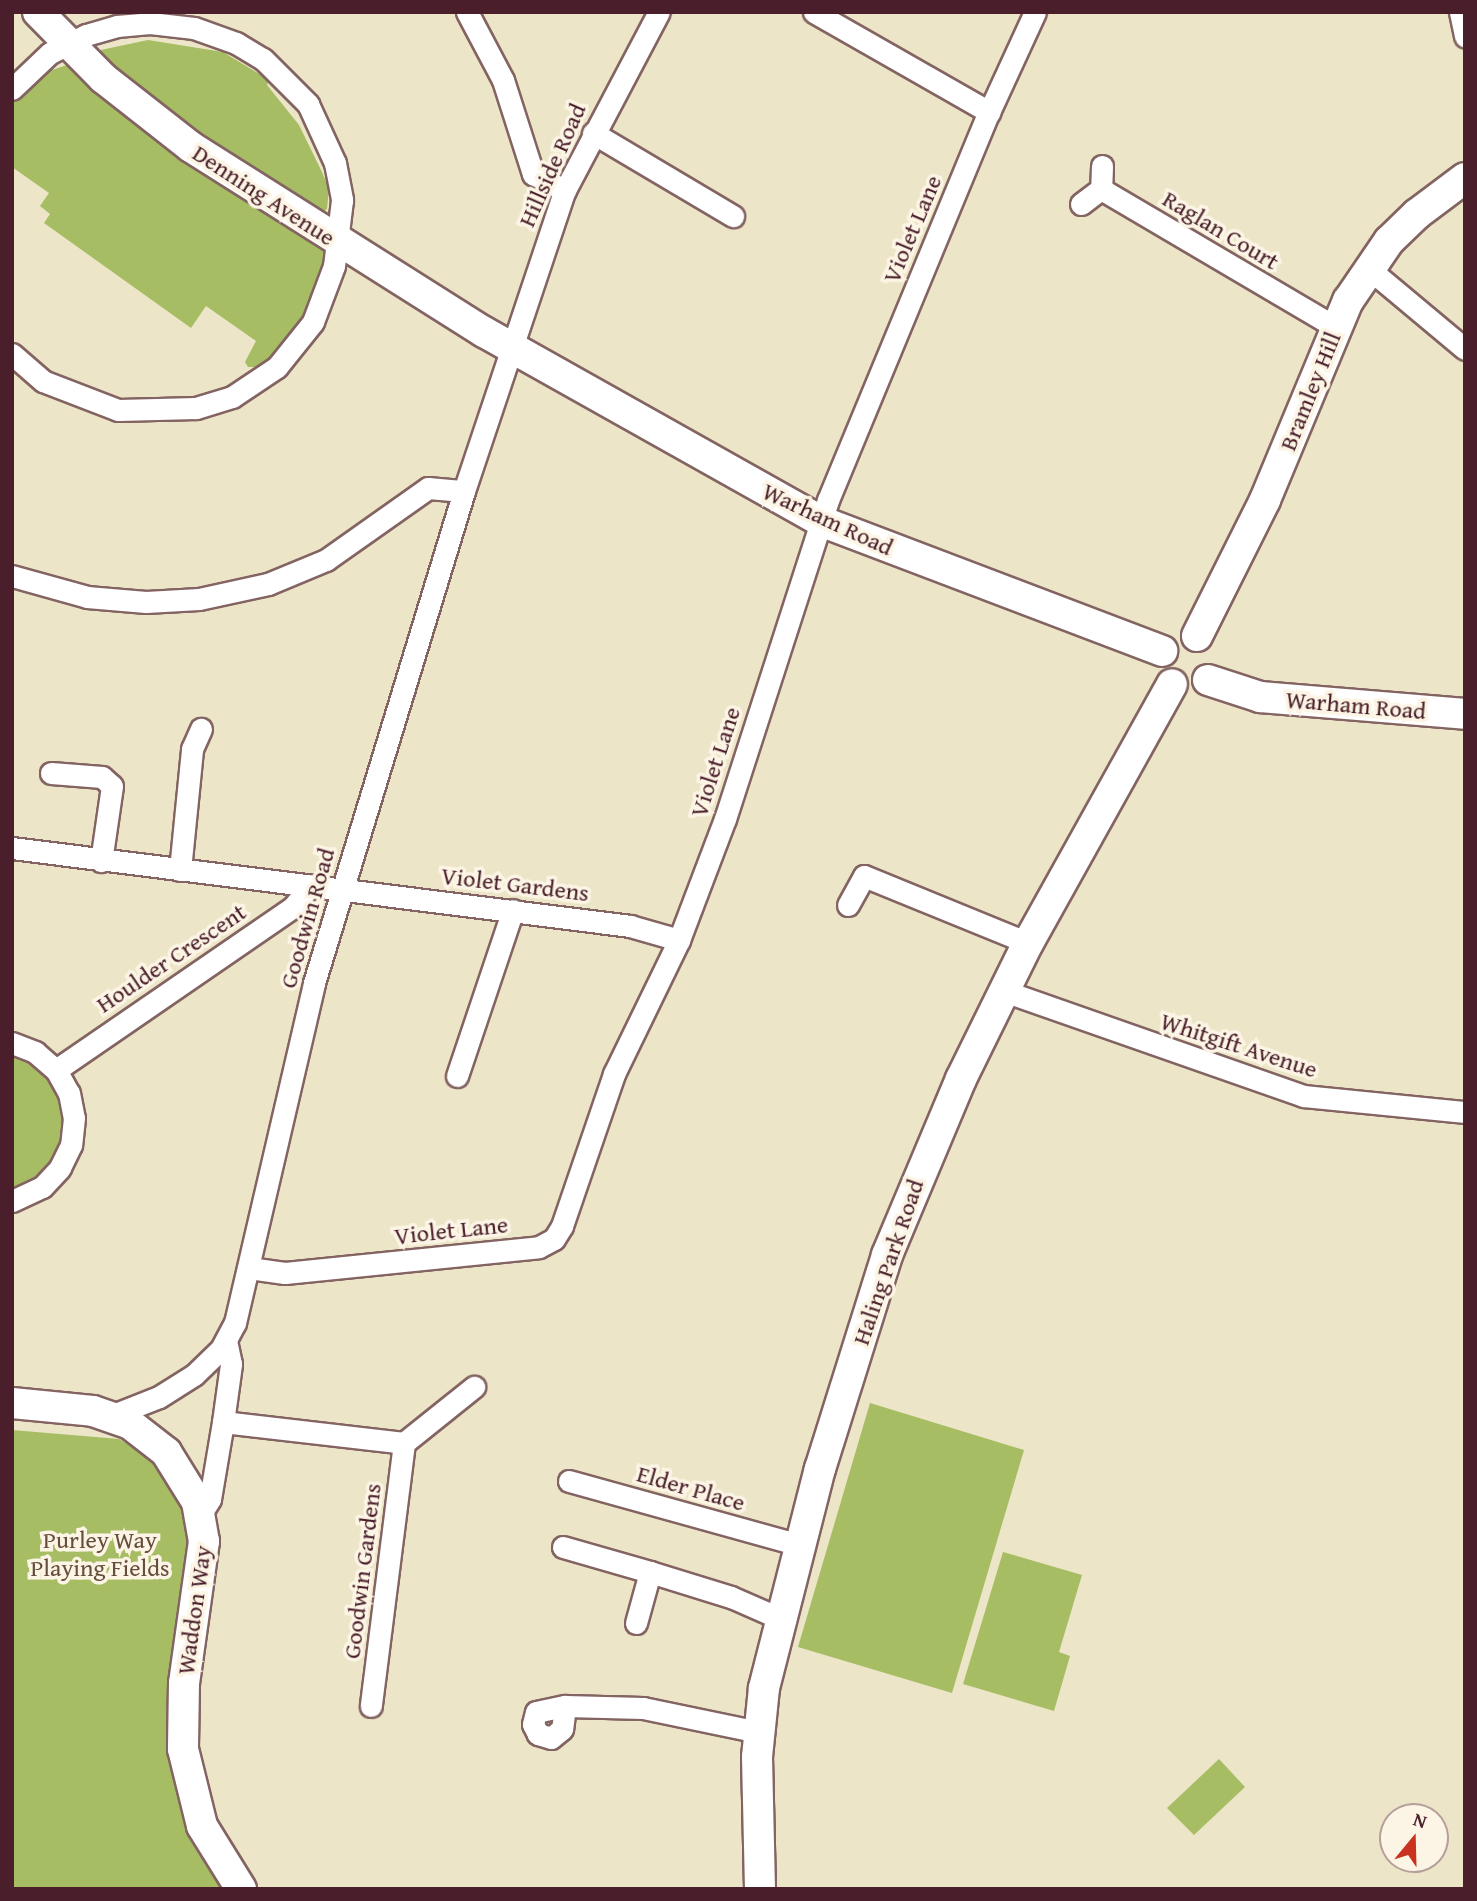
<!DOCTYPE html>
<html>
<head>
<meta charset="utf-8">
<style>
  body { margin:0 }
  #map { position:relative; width:1477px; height:1901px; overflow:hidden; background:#ece5c7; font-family:"Gentium Book Plus",serif }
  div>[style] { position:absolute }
  .green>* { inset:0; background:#a6bd63 }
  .roads { filter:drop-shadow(2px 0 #836462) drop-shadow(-2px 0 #836462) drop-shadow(0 2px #836462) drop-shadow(0 -2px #836462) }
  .street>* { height:21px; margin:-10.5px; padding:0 10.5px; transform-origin:10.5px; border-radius:10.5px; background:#fff }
  .secondary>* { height:30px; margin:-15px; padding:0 15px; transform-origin:15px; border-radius:15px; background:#fff }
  span { translate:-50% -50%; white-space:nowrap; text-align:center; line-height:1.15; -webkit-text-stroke:7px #fcf5e5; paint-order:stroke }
  .street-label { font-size:24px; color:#4a1f2b }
  .park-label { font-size:24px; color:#664e3c }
  .frame { position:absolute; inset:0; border:14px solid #4a1f2b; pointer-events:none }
  .north { position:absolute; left:1379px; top:1803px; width:70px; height:70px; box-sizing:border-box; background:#fcf5e5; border:2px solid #b59f9b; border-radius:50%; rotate:19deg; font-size:19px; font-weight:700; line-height:28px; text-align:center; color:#4a1f2b }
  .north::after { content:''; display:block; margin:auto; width:24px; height:32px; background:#c8321e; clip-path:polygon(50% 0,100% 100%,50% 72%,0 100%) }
</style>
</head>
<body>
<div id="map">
  <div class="green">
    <div style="clip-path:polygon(148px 40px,223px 52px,269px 80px,267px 85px,299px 125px,321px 170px,329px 188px,327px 209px,320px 214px,151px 103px,96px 51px)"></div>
    <div style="clip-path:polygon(67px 65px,77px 68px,130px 116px,221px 184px,324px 249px,325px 267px,305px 316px,262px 367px,248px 367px,245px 362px,256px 341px,206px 306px,191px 328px,44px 223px,50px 214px,40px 206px,49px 193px,12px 167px,12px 102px,43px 73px)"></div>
    <div style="clip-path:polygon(12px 1052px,39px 1067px,54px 1086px,62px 1108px,63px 1132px,56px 1155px,42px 1174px,12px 1191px)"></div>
    <div style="clip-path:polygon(870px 1403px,1024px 1450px,952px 1693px,798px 1647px)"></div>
    <div style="clip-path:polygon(12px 1430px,119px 1439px,158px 1463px,188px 1515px,190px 1552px,169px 1704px,168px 1747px,188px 1829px,221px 1889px,12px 1889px)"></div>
    <div style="clip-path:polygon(1003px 1552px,1082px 1575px,1059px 1652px,1070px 1656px,1054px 1711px,963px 1684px)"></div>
    <div style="clip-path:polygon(1219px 1759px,1245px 1787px,1194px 1835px,1167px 1808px)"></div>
  </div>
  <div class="roads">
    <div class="street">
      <div style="left:467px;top:12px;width:77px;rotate:62.1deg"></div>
      <div style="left:503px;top:80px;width:99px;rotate:72.3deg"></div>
      <div style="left:533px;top:174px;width:36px;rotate:27deg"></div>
      <div style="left:814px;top:12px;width:202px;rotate:29.7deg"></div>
      <div style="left:1460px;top:12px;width:25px;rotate:78deg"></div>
      <div style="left:12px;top:89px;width:52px;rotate:-43.5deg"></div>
      <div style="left:50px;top:53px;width:40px;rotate:-26.6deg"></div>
      <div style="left:86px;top:35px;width:32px;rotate:-16deg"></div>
      <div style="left:117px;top:26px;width:33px;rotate:-5deg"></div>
      <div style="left:150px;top:23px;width:44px;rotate:6.5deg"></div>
      <div style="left:194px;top:28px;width:45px;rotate:19.7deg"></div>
      <div style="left:236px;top:43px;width:31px;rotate:31deg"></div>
      <div style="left:263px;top:59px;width:64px;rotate:45deg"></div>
      <div style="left:308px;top:104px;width:65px;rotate:65.4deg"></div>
      <div style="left:335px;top:163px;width:38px;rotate:79deg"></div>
      <div style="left:342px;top:200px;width:66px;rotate:96.9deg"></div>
      <div style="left:334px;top:266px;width:60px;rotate:110.6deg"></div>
      <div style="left:313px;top:322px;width:58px;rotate:128.7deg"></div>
      <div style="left:277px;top:367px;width:54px;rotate:146.3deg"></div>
      <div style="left:232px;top:397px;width:38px;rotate:163deg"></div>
      <div style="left:196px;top:408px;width:78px;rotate:178.5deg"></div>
      <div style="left:118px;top:410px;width:80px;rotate:-158.9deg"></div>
      <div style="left:43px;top:381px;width:41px;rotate:-138.9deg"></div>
      <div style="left:593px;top:133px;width:163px;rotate:30.7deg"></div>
      <div style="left:1102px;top:166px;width:23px;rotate:92deg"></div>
      <div style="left:1101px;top:189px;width:272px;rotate:30.5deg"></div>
      <div style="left:1081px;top:204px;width:25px;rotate:-37deg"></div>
      <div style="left:1368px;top:268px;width:126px;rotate:39.9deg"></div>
      <div style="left:12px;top:576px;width:78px;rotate:15.6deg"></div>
      <div style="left:87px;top:597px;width:59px;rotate:4.8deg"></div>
      <div style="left:146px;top:602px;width:53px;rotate:-3.2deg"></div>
      <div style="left:199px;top:599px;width:71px;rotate:-12.3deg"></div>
      <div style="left:268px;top:584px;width:63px;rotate:-22.5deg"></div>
      <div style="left:326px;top:560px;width:125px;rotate:-35.2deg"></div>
      <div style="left:428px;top:488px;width:36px;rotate:5deg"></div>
      <div style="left:51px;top:773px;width:51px;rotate:4.5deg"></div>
      <div style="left:102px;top:777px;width:13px;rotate:42deg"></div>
      <div style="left:112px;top:786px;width:76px;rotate:98.3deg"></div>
      <div style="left:12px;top:848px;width:623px;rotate:7.19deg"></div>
      <div style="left:630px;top:926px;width:51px;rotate:15.9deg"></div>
      <div style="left:180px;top:870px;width:122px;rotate:-84.3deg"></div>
      <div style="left:192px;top:749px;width:22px;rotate:-66deg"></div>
      <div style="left:848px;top:905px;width:33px;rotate:-61deg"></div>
      <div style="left:864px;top:876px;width:177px;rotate:22.2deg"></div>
      <div style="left:1004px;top:991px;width:318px;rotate:19.3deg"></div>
      <div style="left:1304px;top:1096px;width:162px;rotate:5.7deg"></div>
      <div style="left:12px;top:1043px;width:25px;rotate:21deg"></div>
      <div style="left:35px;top:1052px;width:28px;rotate:41deg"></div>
      <div style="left:56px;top:1070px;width:26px;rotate:61deg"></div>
      <div style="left:69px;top:1093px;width:25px;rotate:79deg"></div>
      <div style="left:74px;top:1118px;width:27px;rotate:96deg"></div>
      <div style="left:71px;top:1145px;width:25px;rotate:116deg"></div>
      <div style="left:60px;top:1168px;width:26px;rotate:133deg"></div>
      <div style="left:42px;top:1187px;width:33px;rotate:155deg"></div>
      <div style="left:56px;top:1070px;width:288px;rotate:-34.5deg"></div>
      <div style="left:293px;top:907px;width:28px;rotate:-51deg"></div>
      <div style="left:457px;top:1076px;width:175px;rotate:-71.4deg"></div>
      <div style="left:249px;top:1268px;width:36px;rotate:8deg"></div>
      <div style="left:285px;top:1273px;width:255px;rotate:-5.8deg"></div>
      <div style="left:539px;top:1247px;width:17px;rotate:-28deg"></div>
      <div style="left:554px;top:1239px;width:15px;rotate:-58deg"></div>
      <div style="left:562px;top:1226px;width:161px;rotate:-71.1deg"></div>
      <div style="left:614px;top:1074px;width:149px;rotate:-64.1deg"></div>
      <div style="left:679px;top:940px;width:129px;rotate:-69.2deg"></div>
      <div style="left:725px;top:819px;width:335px;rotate:-72.1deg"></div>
      <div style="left:828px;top:500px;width:420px;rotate:-67.5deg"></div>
      <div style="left:989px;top:112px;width:110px;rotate:-65.3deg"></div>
      <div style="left:113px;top:1415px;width:49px;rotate:-21.4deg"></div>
      <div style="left:159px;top:1397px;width:41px;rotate:-32.2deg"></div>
      <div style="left:194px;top:1375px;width:37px;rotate:-44deg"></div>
      <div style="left:221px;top:1349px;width:30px;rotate:-62deg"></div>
      <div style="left:235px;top:1323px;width:349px;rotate:-76.9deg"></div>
      <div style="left:314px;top:983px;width:514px;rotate:-73.04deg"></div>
      <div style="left:464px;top:491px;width:317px;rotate:-71.5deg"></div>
      <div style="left:565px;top:190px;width:201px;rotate:-62.2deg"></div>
      <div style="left:223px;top:1422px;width:182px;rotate:6.6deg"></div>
      <div style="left:404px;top:1443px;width:265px;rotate:97.2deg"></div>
      <div style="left:404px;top:1443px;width:90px;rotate:-38.7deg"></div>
      <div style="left:569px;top:1481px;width:239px;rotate:15.5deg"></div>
      <div style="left:202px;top:1512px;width:15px;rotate:-58deg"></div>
      <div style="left:210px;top:1499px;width:78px;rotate:-80.4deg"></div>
      <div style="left:223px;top:1422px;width:59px;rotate:-82.1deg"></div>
      <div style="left:231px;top:1364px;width:24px;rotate:-102deg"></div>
      <div style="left:563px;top:1547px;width:91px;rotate:16deg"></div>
      <div style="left:636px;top:1623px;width:53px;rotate:-74.6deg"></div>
      <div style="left:650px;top:1572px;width:85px;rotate:17.2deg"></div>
      <div style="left:731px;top:1597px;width:52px;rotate:23.6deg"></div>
      <div style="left:565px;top:1706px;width:23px;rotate:97deg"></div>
      <div style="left:562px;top:1729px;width:14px;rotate:141deg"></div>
      <div style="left:551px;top:1738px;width:14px;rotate:-163deg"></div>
      <div style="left:538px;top:1734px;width:11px;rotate:-117deg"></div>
      <div style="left:533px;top:1724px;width:12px;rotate:-76deg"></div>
      <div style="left:536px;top:1712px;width:30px;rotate:-12deg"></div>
      <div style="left:565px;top:1706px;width:78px;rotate:1.5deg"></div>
      <div style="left:643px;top:1708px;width:118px;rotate:11.7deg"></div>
    </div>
    <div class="secondary">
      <div style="left:38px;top:12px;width:93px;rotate:45.4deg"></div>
      <div style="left:103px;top:78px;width:112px;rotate:38.1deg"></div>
      <div style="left:191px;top:147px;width:347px;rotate:32.3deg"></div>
      <div style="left:484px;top:332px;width:389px;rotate:29.3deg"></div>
      <div style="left:823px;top:522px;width:363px;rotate:20.8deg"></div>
      <div style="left:1197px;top:636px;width:152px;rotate:-63.4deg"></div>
      <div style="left:1265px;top:500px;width:216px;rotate:-67.4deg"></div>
      <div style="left:1348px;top:301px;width:73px;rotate:-55.7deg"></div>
      <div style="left:1389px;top:241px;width:39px;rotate:-44deg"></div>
      <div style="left:1417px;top:214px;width:60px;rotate:-36.9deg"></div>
      <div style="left:1208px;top:680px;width:55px;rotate:18.1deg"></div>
      <div style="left:1260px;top:697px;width:206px;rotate:4.7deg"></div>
      <div style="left:12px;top:1403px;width:81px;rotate:5.6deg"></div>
      <div style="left:93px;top:1411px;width:39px;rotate:19deg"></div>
      <div style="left:130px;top:1424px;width:46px;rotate:37.9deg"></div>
      <div style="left:166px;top:1452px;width:59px;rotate:58.2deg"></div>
      <div style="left:197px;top:1502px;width:40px;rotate:80deg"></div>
      <div style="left:204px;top:1541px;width:143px;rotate:98deg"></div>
      <div style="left:184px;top:1683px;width:66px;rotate:90.9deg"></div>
      <div style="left:183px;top:1749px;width:79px;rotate:76.1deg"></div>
      <div style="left:202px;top:1826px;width:74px;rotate:58.2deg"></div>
      <div style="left:760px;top:1889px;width:132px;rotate:-91.3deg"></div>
      <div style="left:757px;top:1757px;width:69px;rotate:-84.2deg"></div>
      <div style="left:764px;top:1688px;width:226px;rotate:-75.7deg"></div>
      <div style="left:820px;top:1469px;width:224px;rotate:-72.6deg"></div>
      <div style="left:887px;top:1255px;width:191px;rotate:-67.2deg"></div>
      <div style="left:961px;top:1079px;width:152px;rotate:-63.8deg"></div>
      <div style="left:1028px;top:943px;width:296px;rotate:-60.9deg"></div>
    </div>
  </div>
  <div class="street-label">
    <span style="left:552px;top:165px;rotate:-66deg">Hillside Road</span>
    <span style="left:264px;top:195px;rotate:33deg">Denning Avenue</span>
    <span style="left:912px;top:229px;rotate:-67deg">Violet Lane</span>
    <span style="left:1221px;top:230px;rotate:31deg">Raglan Court</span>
    <span style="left:1310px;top:391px;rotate:-68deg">Bramley Hill</span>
    <span style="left:828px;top:519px;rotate:25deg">Warham Road</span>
    <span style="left:1356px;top:705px;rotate:5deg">Warham Road</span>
    <span style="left:715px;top:762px;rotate:-72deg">Violet Lane</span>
    <span style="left:515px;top:884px;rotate:7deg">Violet Gardens</span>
    <span style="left:307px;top:918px;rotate:-74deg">Goodwin Road</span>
    <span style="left:171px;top:958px;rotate:-34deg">Houlder Crescent</span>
    <span style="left:1239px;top:1045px;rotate:18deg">Whitgift Avenue</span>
    <span style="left:451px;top:1230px;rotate:-6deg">Violet Lane</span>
    <span style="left:888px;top:1262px;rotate:-71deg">Haling Park Road</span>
    <span style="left:691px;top:1488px;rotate:16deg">Elder Place</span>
    <span style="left:362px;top:1571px;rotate:-83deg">Goodwin Gardens</span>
    <span style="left:194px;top:1610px;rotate:-82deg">Waddon Way</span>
  </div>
  <div class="park-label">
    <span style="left:100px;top:1554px">Purley Way<br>Playing Fields</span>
  </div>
  <div class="frame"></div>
  <div class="north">N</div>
</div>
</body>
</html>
